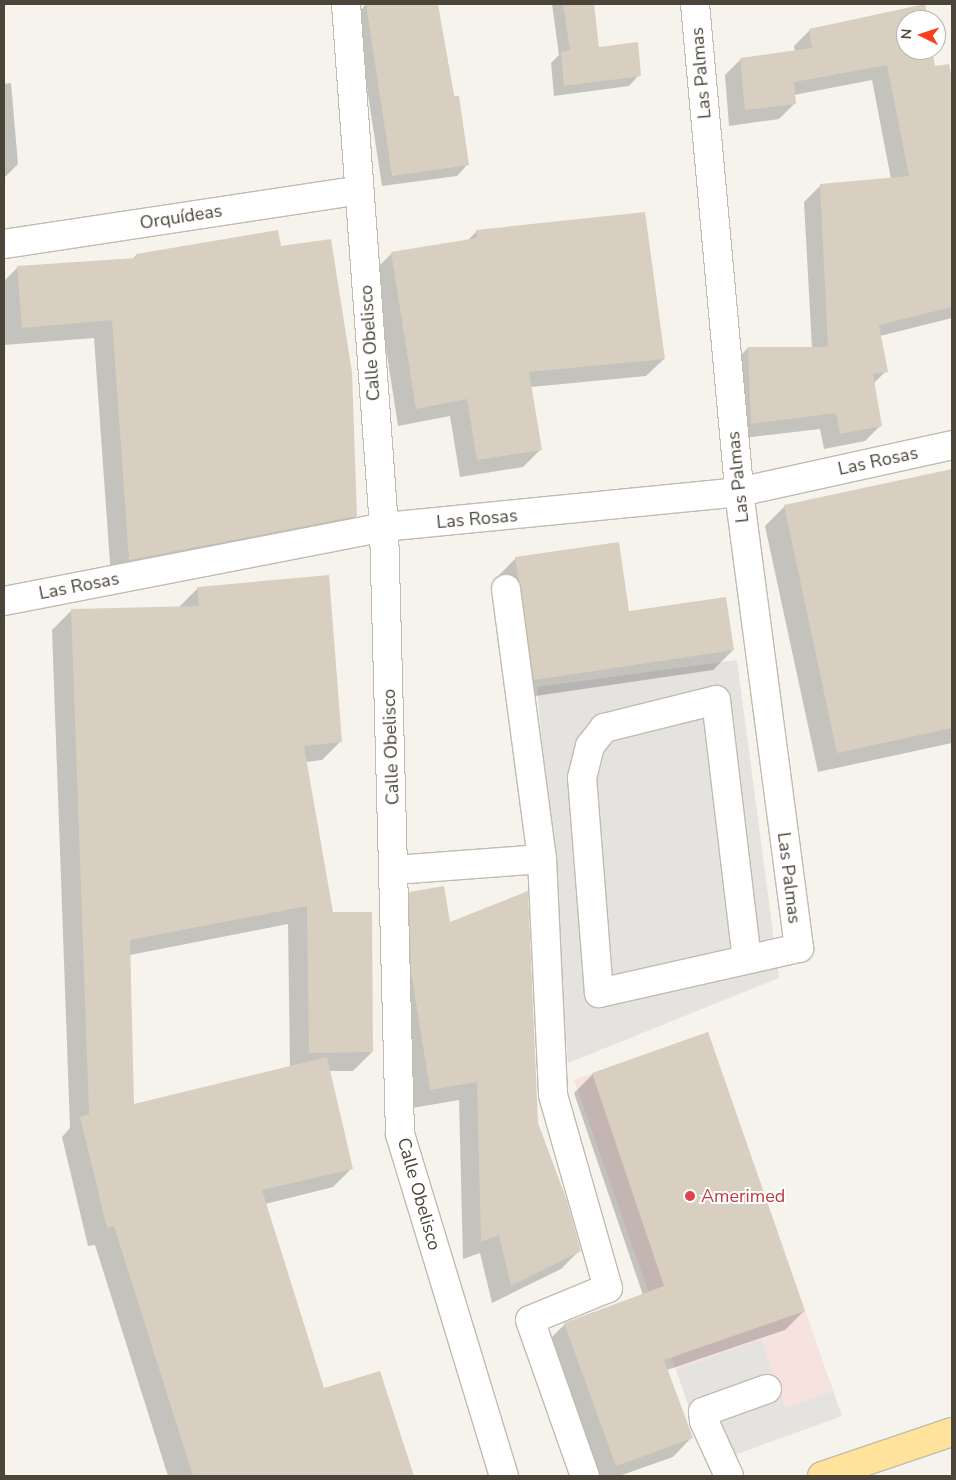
<!DOCTYPE html>
<html>
<head>
<meta charset="utf-8">
<style>
  body { margin:0 }
  #map { position:relative; width:956px; height:1480px; overflow:hidden; background:#f6f3ec; font-family:"Nunito Sans",sans-serif }
  div>[style] { position:absolute }
  .medical>* { inset:0; background:#f6e3e0 }
  .parking>* { inset:0; background:#e5e3e0 }
  .shadow>* { inset:0; background:#0003 }
  .building>* { inset:0; background:#d8cfc1 }
  .roads { filter:drop-shadow(1px 0 #c2bbae) drop-shadow(-1px 0 #c2bbae) drop-shadow(0 1px #c2bbae) drop-shadow(0 -1px #c2bbae) }
  .minor>* { height:28px; margin:-14px; padding:0 14px; transform-origin:14px; border-radius:14px; background:#fff }
  .major>* { height:28px; margin:-14px; padding:0 14px; transform-origin:14px; border-radius:14px; background:#ffe39c }
  .dots>* { width:14px; height:14px; translate:-50% -50%; box-sizing:border-box; border:2px solid #fff; border-radius:50% }
  span { translate:-50% -50%; white-space:nowrap; text-align:center; line-height:1.15; -webkit-text-stroke:4px #fff; paint-order:stroke }
  .street-label { font-size:18px; color:#4b4439 }
  .health-label { font-size:18px; color:#be3a42 }
  .left { translate:0 -50%; text-align:left }
  .frame { position:absolute; inset:0; border:5px solid #4b4439; pointer-events:none }
  .north { position:absolute; left:896px; top:10px; width:50px; height:50px; box-sizing:border-box; background:#fff; border:1px solid #b7b4b0; border-radius:50%; rotate:274deg; font-size:14px; font-weight:700; line-height:20px; text-align:center; color:#4b4439 }
  .north::after { content:''; display:block; margin:auto; width:18px; height:22px; background:#fc3f1d; clip-path:polygon(50% 0,100% 100%,50% 72%,0 100%) }
</style>
</head>
<body>
<div id="map">
  <div class="medical">
    <div style="clip-path:polygon(708px 1032px,842px 1416px,709px 1464px,574px 1080px)"></div>
  </div>
  <div class="parking">
    <div style="clip-path:polygon(737px 660px,779px 978px,568px 1063px,537px 687px)"></div>
    <div style="clip-path:polygon(761px 1339px,785px 1408px,833px 1391px,842px 1416px,709px 1464px,676px 1370px)"></div>
  </div>
  <div class="shadow">
    <div style="clip-path:polygon(366px 4px,437px 4px,467px 165px,457px 176px,382px 186px,356px 16px)"></div>
    <div style="clip-path:polygon(552px 4px,593px 4px,598px 48px,639px 75px,629px 86px,554px 96px,551px 63px,559px 55px)"></div>
    <div style="clip-path:polygon(924px 6px,926px 20px,906px 20px,906px 50px,931px 50px,934px 68px,948px 65px,952px 86px,952px 318px,880px 336px,886px 371px,873px 384px,881px 425px,865px 441px,824px 449px,820px 429px,735px 439px,732px 364px,748px 348px,812px 348px,804px 202px,820px 186px,891px 179px,872px 80px,794px 95px,795px 103px,779px 119px,729px 126px,725px 75px,741px 59px,795px 52px,794px 46px,810px 30px)"></div>
    <div style="clip-path:polygon(11px 83px,18px 164px,4px 178px,4px 84px)"></div>
    <div style="clip-path:polygon(477px 231px,664px 359px,646px 376px,531px 387px,541px 449px,523px 467px,460px 477px,450px 416px,398px 426px,374px 271px,392px 253px,467px 241px)"></div>
    <div style="clip-path:polygon(280px 247px,356px 516px,337px 534px,111px 577px,94px 338px,4px 345px,4px 281px,17px 268px,133px 259px,136px 255px)"></div>
    <div style="clip-path:polygon(952px 470px,952px 743px,818px 772px,765px 526px,785px 506px)"></div>
    <div style="clip-path:polygon(516px 558px,628px 613px,733px 650px,713px 670px,515px 699px,496px 578px)"></div>
    <div style="clip-path:polygon(evenodd,198px 588px,341px 741px,322px 760px,306px 762px,332px 914px,372px 1052px,353px 1071px,329px 1071px,352px 1168px,333px 1187px,265px 1204px,323px 1390px,380px 1372px,412px 1476px,168px 1476px,95px 1245px,88px 1246px,62px 1137px,70px 1128px,52px 630px,71px 611px,179px 607px,198px 588px,288px 924px,290px 1067px,133px 1105px,130px 955px,288px 924px)"></div>
    <div style="clip-path:polygon(410px 893px,449px 924px,536px 1124px,580px 1250px,561px 1269px,492px 1303px,480px 1253px,463px 1259px,459px 1100px,412px 1108px,391px 912px)"></div>
    <div style="clip-path:polygon(593px 1074px,804px 1311px,785px 1330px,667px 1370px,691px 1438px,673px 1457px,619px 1476px,594px 1476px,546px 1343px,565px 1324px,643px 1295px,574px 1093px)"></div>
  </div>
  <div class="building">
    <div style="clip-path:polygon(366px 4px,438px 4px,454px 96px,459px 96px,469px 165px,392px 176px)"></div>
    <div style="clip-path:polygon(563px 4px,594px 4px,599px 47px,638px 42px,641px 76px,564px 86px,561px 52px,570px 50px)"></div>
    <div style="clip-path:polygon(925px 4px,928px 20px,906px 20px,906px 50px,932px 50px,935px 66px,949px 64px,952px 79px,952px 307px,879px 325px,888px 372px,873px 374px,882px 426px,840px 434px,836px 413px,751px 424px,748px 347px,828px 347px,820px 184px,909px 176px,887px 65px,794px 82px,796px 104px,745px 110px,740px 58px,812px 48px,809px 29px)"></div>
    <div style="clip-path:polygon(645px 212px,665px 359px,529px 372px,542px 450px,477px 460px,467px 399px,416px 409px,391px 252px,477px 238px,476px 230px)"></div>
    <div style="clip-path:polygon(278px 230px,281px 246px,331px 239px,352px 372px,357px 516px,129px 560px,112px 320px,22px 328px,17px 266px,136px 258px,136px 254px)"></div>
    <div style="clip-path:polygon(952px 469px,952px 728px,837px 753px,784px 505px)"></div>
    <div style="clip-path:polygon(619px 542px,629px 611px,726px 597px,734px 650px,534px 680px,515px 557px)"></div>
    <div style="clip-path:polygon(329px 575px,342px 742px,304px 746px,333px 912px,372px 912px,373px 1052px,309px 1053px,307px 906px,130px 940px,134px 1104px,327px 1057px,353px 1169px,262px 1190px,324px 1388px,380px 1371px,414px 1476px,193px 1476px,114px 1226px,107px 1228px,80px 1117px,89px 1114px,71px 609px,199px 606px,197px 587px)"></div>
    <div style="clip-path:polygon(444px 886px,450px 922px,528px 891px,538px 1123px,566px 1198px,581px 1251px,511px 1286px,499px 1235px,481px 1242px,477px 1082px,430px 1090px,411px 971px,409px 892px)"></div>
    <div style="clip-path:polygon(708px 1032px,805px 1311px,664px 1360px,693px 1438px,616px 1466px,564px 1323px,664px 1286px,592px 1073px)"></div>
  </div>
  <div class="roads">
    <div class="minor">
      <div style="left:346px;top:4px;width:524px;rotate:85.84deg"></div>
      <div style="left:384px;top:527px;width:607px;rotate:88.49deg"></div>
      <div style="left:400px;top:1134px;width:357px;rotate:73.1deg"></div>
      <div style="left:695px;top:4px;width:490px;rotate:84.8deg"></div>
      <div style="left:739px;top:492px;width:460px;rotate:82.5deg"></div>
      <div style="left:799px;top:948px;width:205px;rotate:167.3deg"></div>
      <div style="left:599px;top:993px;width:216px;rotate:-94.5deg"></div>
      <div style="left:582px;top:778px;width:33px;rotate:-76deg"></div>
      <div style="left:590px;top:746px;width:23px;rotate:-52deg"></div>
      <div style="left:604px;top:728px;width:115px;rotate:-14deg"></div>
      <div style="left:716px;top:700px;width:261px;rotate:83.2deg"></div>
      <div style="left:4px;top:244px;width:359px;rotate:-8.6deg"></div>
      <div style="left:506px;top:589px;width:272px;rotate:82.4deg"></div>
      <div style="left:542px;top:859px;width:236px;rotate:87.3deg"></div>
      <div style="left:553px;top:1095px;width:201px;rotate:74.1deg"></div>
      <div style="left:608px;top:1288px;width:84px;rotate:157.7deg"></div>
      <div style="left:530px;top:1320px;width:165px;rotate:70.6deg"></div>
      <div style="left:4px;top:601px;width:387px;rotate:-11deg"></div>
      <div style="left:384px;top:527px;width:357px;rotate:-5.6deg"></div>
      <div style="left:739px;top:492px;width:218px;rotate:-12.4deg"></div>
      <div style="left:395px;top:870px;width:147px;rotate:-4.3deg"></div>
      <div style="left:729px;top:1476px;width:60px;rotate:-114.4deg"></div>
      <div style="left:704px;top:1421px;width:9px;rotate:-96deg"></div>
      <div style="left:703px;top:1412px;width:68px;rotate:-19.8deg"></div>
    </div>
    <div class="major">
      <div style="left:822px;top:1476px;width:137px;rotate:-18.7deg"></div>
    </div>
  </div>
  <div class="dots">
    <div style="left:690px;top:1196px;background:#e0444e"></div>
  </div>
  <div class="street-label">
    <span style="left:701px;top:73px;rotate:-95deg">Las Palmas</span>
    <span style="left:181px;top:217px;rotate:-9deg">Orquídeas</span>
    <span style="left:370px;top:343px;rotate:-94deg">Calle Obelisco</span>
    <span style="left:878px;top:461px;rotate:-12deg">Las Rosas</span>
    <span style="left:738px;top:477px;rotate:-96deg">Las Palmas</span>
    <span style="left:477px;top:519px;rotate:-5deg">Las Rosas</span>
    <span style="left:79px;top:586px;rotate:-11deg">Las Rosas</span>
    <span style="left:391px;top:747px;rotate:-92deg">Calle Obelisco</span>
    <span style="left:789px;top:878px;rotate:83deg">Las Palmas</span>
    <span style="left:419px;top:1194px;rotate:74deg">Calle Obelisco</span>
  </div>
  <div class="health-label">
    <span class="left" style="left:701px;top:1196px">Amerimed</span>
  </div>
  <div class="frame"></div>
  <div class="north">N</div>
</div>
</body>
</html>
